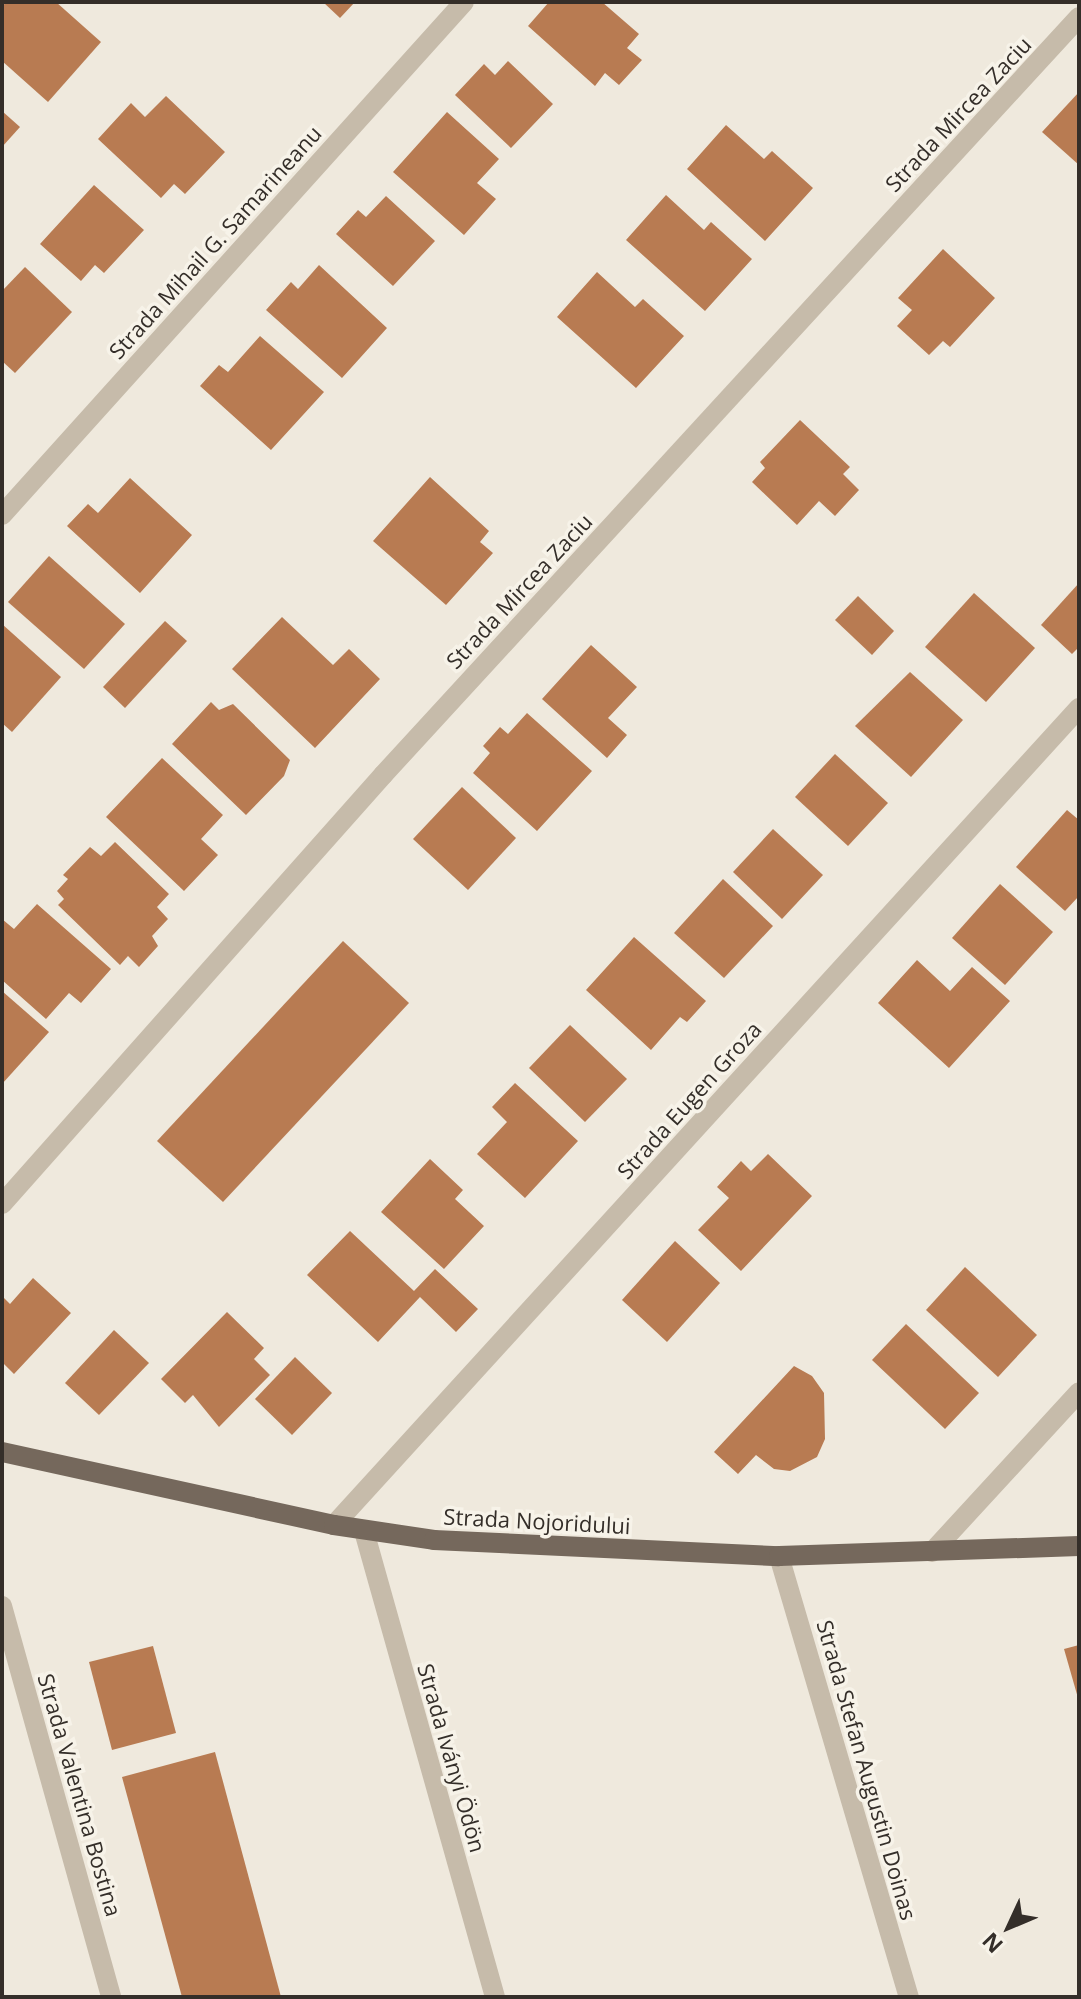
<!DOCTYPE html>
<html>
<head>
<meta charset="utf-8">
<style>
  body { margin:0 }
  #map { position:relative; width:1081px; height:1999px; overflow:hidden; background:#efe9dd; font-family:"Open Sans",sans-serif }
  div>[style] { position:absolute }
  .building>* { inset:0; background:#b87b52 }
  .minor>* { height:20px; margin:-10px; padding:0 10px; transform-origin:10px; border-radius:10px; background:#c6bbaa }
  .major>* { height:20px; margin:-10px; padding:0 10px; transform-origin:10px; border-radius:10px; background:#75685c }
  span { translate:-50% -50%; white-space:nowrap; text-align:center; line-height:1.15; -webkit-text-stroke:7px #f7f3e9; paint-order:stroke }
  .street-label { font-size:22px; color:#342e29 }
  .frame { position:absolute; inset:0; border:4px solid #342e29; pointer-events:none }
  .north { position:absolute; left:969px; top:1887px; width:80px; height:80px; -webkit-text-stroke:6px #f7f3e9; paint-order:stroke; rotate:226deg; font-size:22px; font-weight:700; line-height:32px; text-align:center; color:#342e29 }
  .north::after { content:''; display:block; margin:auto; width:28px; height:36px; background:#342e29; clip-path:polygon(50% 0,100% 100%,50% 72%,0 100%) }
</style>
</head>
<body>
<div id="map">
  <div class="building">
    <div style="clip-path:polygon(6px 2px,56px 2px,101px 42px,48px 102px,2px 61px,2px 7px)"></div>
    <div style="clip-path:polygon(323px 2px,355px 2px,340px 18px)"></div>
    <div style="clip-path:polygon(549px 2px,602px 2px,639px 34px,627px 48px,642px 60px,619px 85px,605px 73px,595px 86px,528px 26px)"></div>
    <div style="clip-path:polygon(508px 61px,553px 104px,511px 148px,455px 95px,484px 64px,495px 75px)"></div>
    <div style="clip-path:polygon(1079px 92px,1079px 165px,1042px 132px)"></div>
    <div style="clip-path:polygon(166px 96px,225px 152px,185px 194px,174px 184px,161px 198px,98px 139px,131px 103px,145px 117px)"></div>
    <div style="clip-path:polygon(2px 111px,20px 127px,2px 147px)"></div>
    <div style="clip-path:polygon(447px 112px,499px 159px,477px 183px,496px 199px,464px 235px,393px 172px)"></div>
    <div style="clip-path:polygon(726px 125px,764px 159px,772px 151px,813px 188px,765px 241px,687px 169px)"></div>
    <div style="clip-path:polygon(94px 185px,144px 230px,104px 273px,95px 265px,81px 281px,40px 244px)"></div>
    <div style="clip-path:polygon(666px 195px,704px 230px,711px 222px,752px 259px,705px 311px,626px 240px)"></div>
    <div style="clip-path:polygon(386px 196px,435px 241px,393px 286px,336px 234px,358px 210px,366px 217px)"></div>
    <div style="clip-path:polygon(943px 249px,995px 298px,950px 347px,943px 341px,929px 355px,897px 326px,912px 310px,898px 298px)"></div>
    <div style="clip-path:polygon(319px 265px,387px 328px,342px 378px,266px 310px,291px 282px,298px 289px)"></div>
    <div style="clip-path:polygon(25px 267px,72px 312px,15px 373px,2px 361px,2px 291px)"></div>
    <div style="clip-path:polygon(597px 272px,635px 307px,643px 299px,684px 336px,636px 388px,557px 317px)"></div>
    <div style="clip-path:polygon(260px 336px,324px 392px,271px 450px,200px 386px,219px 365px,228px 372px)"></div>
    <div style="clip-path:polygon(800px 420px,850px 467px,843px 474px,859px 490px,835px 516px,819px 501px,797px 525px,752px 482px,765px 468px,760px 462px)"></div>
    <div style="clip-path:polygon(430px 477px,489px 531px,480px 542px,493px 553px,446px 605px,373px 541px)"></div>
    <div style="clip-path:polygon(130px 478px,192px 535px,140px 593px,67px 526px,88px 504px,98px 513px)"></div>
    <div style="clip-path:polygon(49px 556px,125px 624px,84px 669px,8px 602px)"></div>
    <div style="clip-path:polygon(1079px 583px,1079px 647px,1072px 654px,1041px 625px)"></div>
    <div style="clip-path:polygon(974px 593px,1035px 648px,986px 702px,925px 647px)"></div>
    <div style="clip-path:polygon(858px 596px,894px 631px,872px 655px,835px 620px)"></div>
    <div style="clip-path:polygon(282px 617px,333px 665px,349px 649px,380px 679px,315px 748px,232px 669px)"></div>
    <div style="clip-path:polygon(165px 621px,187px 641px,125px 708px,103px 687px)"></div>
    <div style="clip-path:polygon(2px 624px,61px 677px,12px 732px,2px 723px)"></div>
    <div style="clip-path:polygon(591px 645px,637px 687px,608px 718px,627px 735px,607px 758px,542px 699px)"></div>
    <div style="clip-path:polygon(910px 672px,963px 720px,911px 777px,855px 726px)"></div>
    <div style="clip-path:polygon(211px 702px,219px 710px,233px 704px,290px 760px,284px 776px,246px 815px,172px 744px)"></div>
    <div style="clip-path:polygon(527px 713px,592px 771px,537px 831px,473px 773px,490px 753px,483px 746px,500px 727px,508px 734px)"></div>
    <div style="clip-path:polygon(835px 754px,888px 803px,848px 846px,795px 797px)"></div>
    <div style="clip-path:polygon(162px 758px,223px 815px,201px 839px,218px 855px,184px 891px,106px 817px)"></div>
    <div style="clip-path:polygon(462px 787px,516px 838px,468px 890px,413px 839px)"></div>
    <div style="clip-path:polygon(1067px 810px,1079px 820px,1079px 896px,1065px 911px,1016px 867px)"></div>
    <div style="clip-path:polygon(773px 829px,823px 875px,782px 919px,733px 872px)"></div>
    <div style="clip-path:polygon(115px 842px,169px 894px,157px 907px,168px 919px,152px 936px,158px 946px,139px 967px,128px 956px,120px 965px,58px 905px,64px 899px,57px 891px,68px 879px,63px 875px,90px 847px,101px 856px)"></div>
    <div style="clip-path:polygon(723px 879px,773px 926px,724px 978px,674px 933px)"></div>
    <div style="clip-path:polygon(1000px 884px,1053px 932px,1005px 985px,952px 938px)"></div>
    <div style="clip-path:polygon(37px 904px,111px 969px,81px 1003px,69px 993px,46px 1019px,2px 980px,2px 919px,14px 929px)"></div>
    <div style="clip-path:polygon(634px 937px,706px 1001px,687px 1022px,680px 1017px,651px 1050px,586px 990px)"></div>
    <div style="clip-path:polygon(343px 941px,409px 1003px,223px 1202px,157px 1141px)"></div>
    <div style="clip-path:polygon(917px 960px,950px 991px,972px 967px,1010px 1001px,949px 1068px,878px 1003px)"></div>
    <div style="clip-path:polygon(2px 991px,49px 1032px,2px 1084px)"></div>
    <div style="clip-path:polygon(570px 1025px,627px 1079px,585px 1122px,529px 1068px)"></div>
    <div style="clip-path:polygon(515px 1083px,578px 1141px,525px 1198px,477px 1154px,507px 1122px,492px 1107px)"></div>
    <div style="clip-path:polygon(768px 1154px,812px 1196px,741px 1271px,698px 1230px,729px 1198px,717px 1187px,741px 1161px,751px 1171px)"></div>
    <div style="clip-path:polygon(430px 1159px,463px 1190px,455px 1199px,484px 1226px,444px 1269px,381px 1212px)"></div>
    <div style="clip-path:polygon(350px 1231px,414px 1291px,435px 1269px,478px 1309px,456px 1332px,420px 1297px,378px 1342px,307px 1275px)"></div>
    <div style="clip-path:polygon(675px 1241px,720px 1283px,667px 1342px,622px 1300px)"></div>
    <div style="clip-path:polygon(965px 1267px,1037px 1335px,998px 1377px,926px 1310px)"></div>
    <div style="clip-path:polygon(33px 1278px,71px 1313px,14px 1374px,2px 1362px,2px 1296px,10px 1304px)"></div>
    <div style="clip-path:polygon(227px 1312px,264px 1348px,254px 1359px,270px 1375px,219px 1427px,193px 1395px,185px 1403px,161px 1379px)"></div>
    <div style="clip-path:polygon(906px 1324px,979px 1393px,945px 1429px,872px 1360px)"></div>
    <div style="clip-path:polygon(114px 1330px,149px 1363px,99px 1415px,65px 1383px)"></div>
    <div style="clip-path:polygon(295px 1357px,332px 1393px,292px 1435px,255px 1399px)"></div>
    <div style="clip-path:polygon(794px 1366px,812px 1376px,824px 1393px,825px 1439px,817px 1457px,790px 1471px,774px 1469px,756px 1455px,738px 1474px,714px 1452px)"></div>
    <div style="clip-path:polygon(1079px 1645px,1079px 1698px,1078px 1698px,1064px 1649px)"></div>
    <div style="clip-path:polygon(153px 1646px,176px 1733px,112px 1750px,89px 1662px)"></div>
    <div style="clip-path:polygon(215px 1752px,281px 1997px,182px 1997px,122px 1777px)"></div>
  </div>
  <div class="minor">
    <div style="left:2px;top:515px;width:690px;rotate:-47.99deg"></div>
    <div style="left:2px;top:1204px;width:574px;rotate:-48.39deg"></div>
    <div style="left:383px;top:775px;width:1029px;rotate:-47.44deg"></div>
    <div style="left:334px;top:1525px;width:1106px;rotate:-47.64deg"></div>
    <div style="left:364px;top:1531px;width:484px;rotate:74.3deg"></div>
    <div style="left:932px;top:1552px;width:217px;rotate:-47.4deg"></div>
    <div style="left:779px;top:1556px;width:460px;rotate:73.6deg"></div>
    <div style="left:2px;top:1606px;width:406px;rotate:74.4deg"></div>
  </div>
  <div class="major">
    <div style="left:2px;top:1452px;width:340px;rotate:12.4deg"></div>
    <div style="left:334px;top:1525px;width:101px;rotate:8.5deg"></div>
    <div style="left:434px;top:1540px;width:345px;rotate:2.7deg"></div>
    <div style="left:779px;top:1556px;width:300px;rotate:-1.9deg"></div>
  </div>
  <div class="street-label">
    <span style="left:958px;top:114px;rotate:-47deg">Strada Mircea Zaciu</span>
    <span style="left:215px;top:242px;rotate:-48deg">Strada Mihail G. Samarineanu</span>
    <span style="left:519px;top:591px;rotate:-47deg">Strada Mircea Zaciu</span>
    <span style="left:689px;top:1100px;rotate:-48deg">Strada Eugen Groza</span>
    <span style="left:537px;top:1521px;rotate:3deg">Strada Nojoridului</span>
    <span style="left:452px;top:1758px;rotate:74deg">Strada Iványi Ödön</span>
    <span style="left:867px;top:1770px;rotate:74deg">Strada Stefan Augustin Doinas</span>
    <span style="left:80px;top:1795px;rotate:74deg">Strada Valentina Bostina</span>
  </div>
  <div class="frame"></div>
  <div class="north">N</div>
</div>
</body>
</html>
